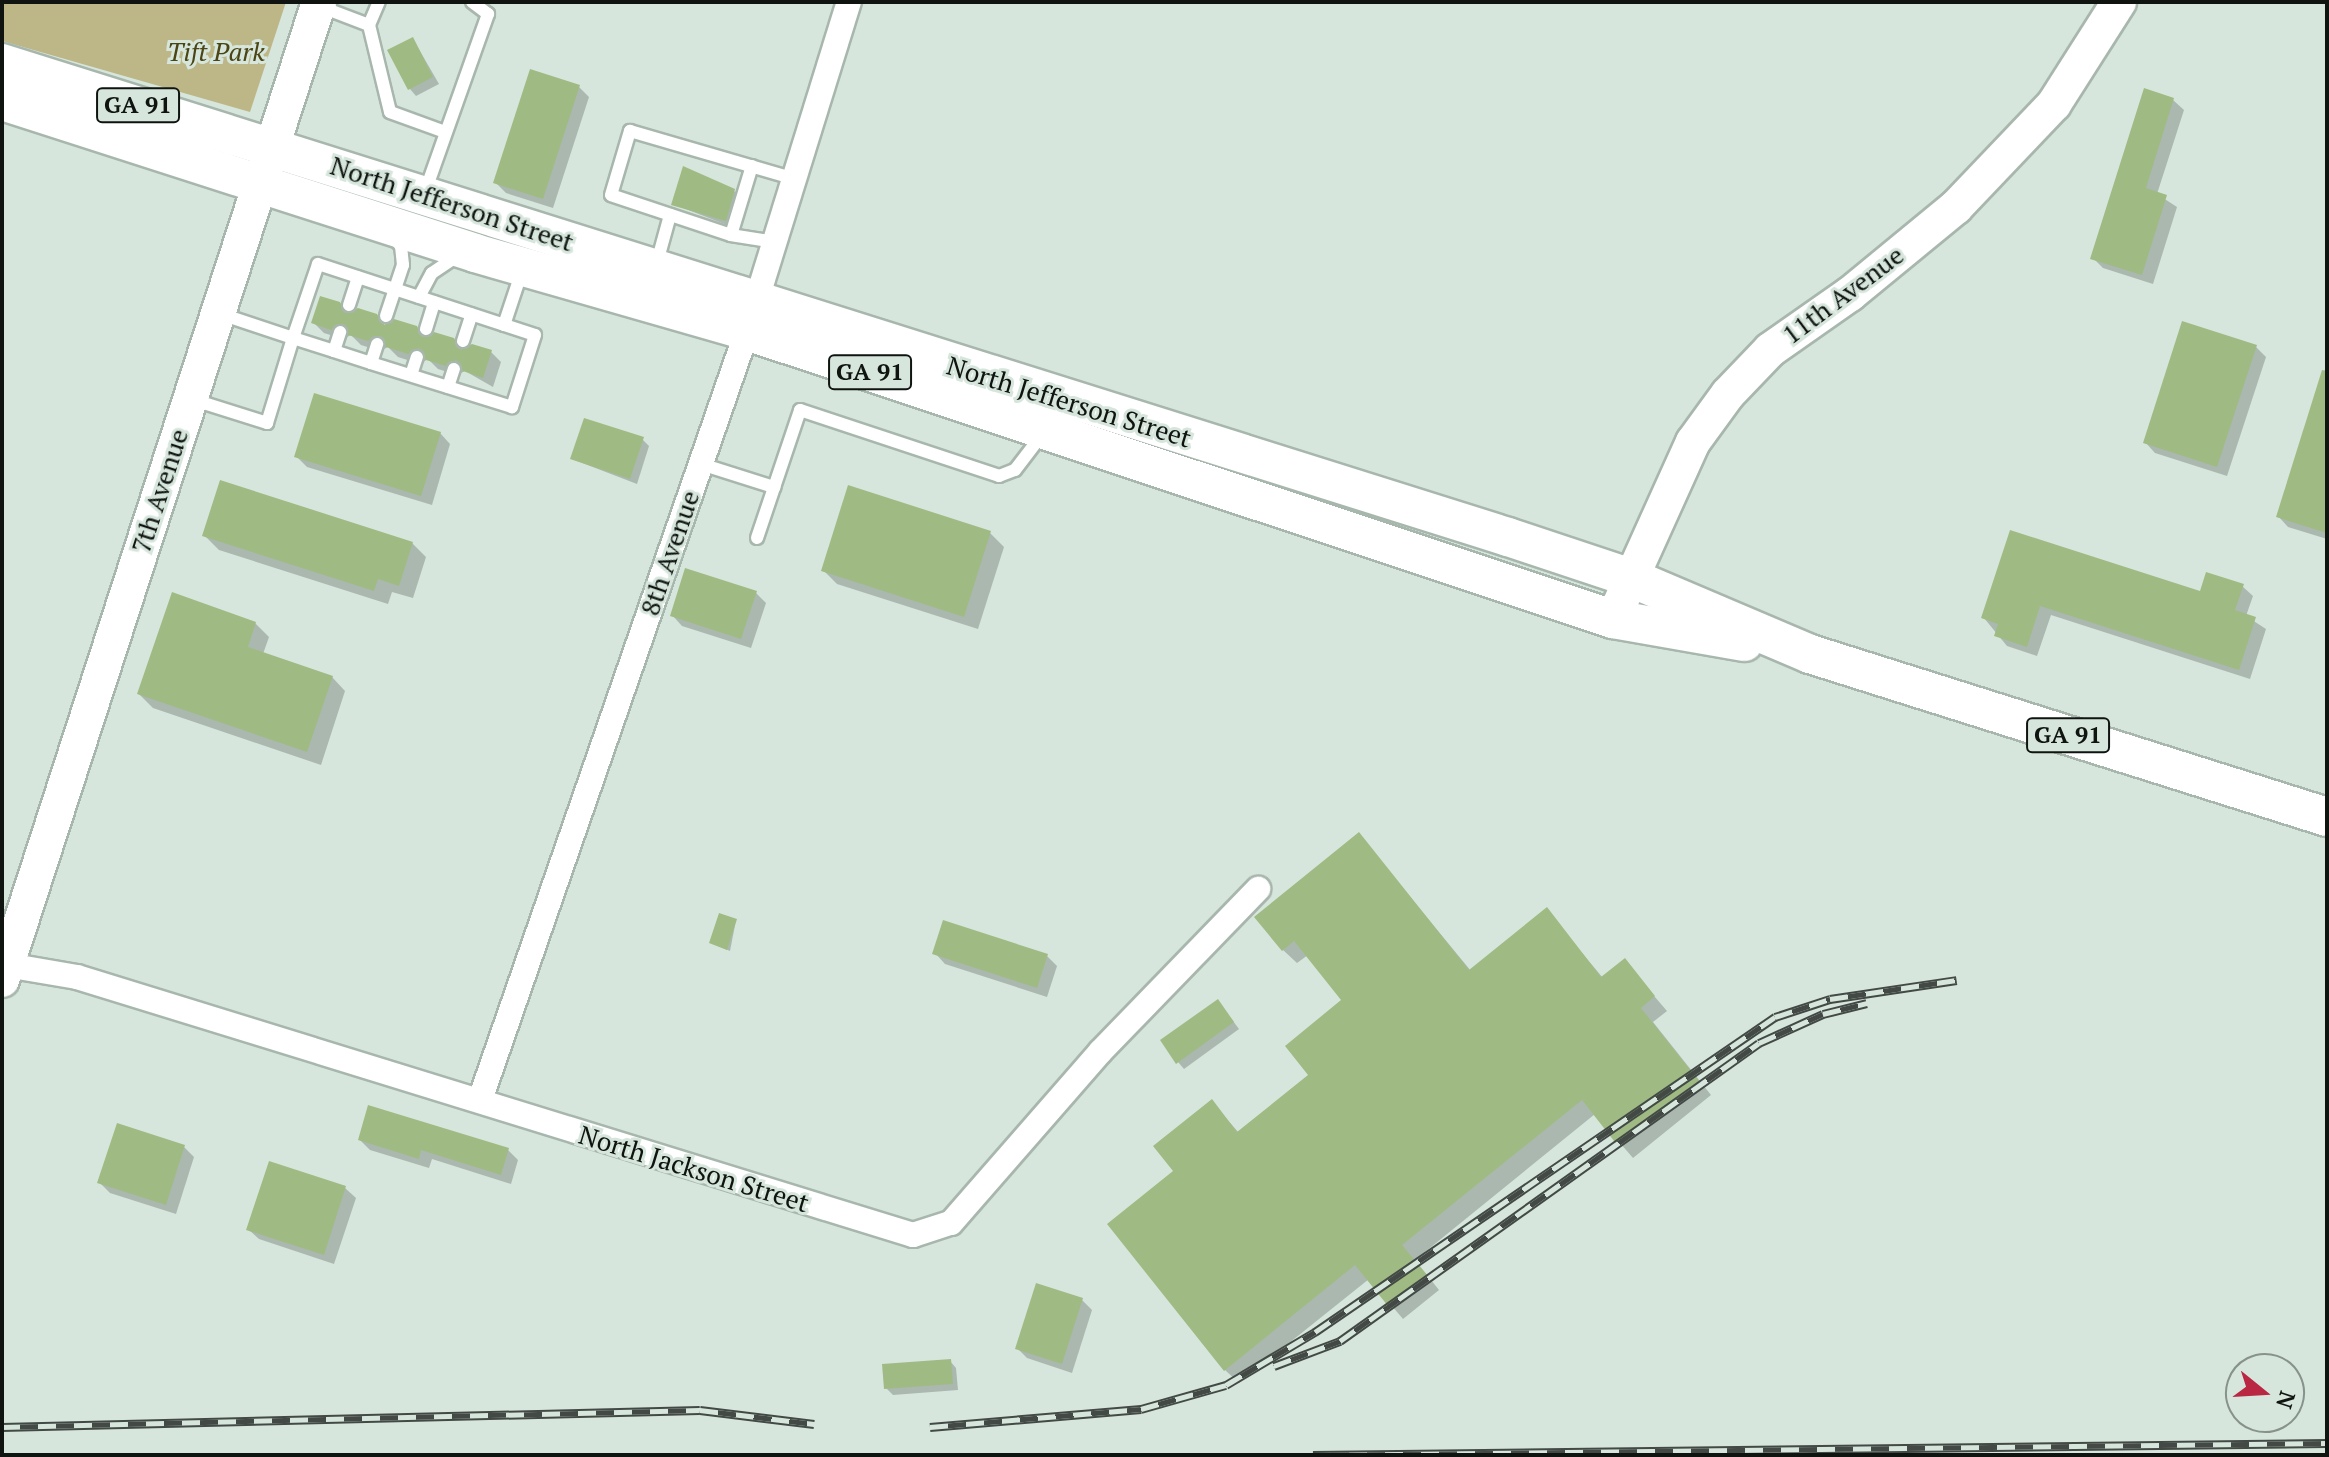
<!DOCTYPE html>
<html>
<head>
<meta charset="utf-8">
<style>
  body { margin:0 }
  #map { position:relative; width:2329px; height:1457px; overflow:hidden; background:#d6e6dc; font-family:"PT Serif",serif }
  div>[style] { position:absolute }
  .green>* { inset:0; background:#bdb787 }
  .shadow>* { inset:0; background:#0003 }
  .building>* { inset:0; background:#9fbb83 }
  .roads { filter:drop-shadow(2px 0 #a8b7ad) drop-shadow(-2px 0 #a8b7ad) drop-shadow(0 2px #a8b7ad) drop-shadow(0 -2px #a8b7ad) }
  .lane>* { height:12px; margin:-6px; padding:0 6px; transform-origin:6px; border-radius:6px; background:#fff }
  .street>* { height:24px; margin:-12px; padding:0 12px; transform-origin:12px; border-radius:12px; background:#fff }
  .secondary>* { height:34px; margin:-17px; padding:0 17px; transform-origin:17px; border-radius:17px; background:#fff }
  .primary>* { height:38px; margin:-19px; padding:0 19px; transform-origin:19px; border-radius:19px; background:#fff }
  .rail>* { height:9px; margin-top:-4.5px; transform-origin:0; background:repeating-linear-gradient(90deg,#d6e6dc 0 18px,#434a46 0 36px); box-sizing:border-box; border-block:2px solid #434a46 }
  span { translate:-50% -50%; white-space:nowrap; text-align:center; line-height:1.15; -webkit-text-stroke:6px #d6e6dc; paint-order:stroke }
  .shield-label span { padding:2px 6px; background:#d6e6dc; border:2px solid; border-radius:6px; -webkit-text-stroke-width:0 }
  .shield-label { font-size:24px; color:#0f1411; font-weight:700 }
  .park-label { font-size:26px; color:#4b4514; font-style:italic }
  .street-label { font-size:26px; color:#0f1411 }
  .frame { position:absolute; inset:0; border:4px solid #0f1411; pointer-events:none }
  .north { position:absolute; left:2225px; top:1353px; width:80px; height:80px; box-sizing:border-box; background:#d6e6dc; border:2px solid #86928b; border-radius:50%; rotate:108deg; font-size:22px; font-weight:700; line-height:32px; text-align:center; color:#0f1411 }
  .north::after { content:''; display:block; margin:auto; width:28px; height:36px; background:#b92743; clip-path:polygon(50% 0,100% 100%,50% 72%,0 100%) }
</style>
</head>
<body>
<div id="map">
  <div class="green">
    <div style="clip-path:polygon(2px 2px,286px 2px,250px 112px,2px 41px)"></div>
  </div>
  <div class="shadow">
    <div style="clip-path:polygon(413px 39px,439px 84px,416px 96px,410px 89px)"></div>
    <div style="clip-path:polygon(579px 87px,589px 97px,553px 208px,506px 193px,495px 182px)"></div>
    <div style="clip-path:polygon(2173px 100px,2184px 110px,2157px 194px,2177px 207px,2153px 284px,2103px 268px,2093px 258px)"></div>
    <div style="clip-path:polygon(734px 191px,741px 198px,732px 227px,673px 204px)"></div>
    <div style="clip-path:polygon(339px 304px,349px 314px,376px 316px,386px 326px,453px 340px,464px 350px,491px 352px,501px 362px,493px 387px,465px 371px,457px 375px,438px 369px,428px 359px,420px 364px,398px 357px,388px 347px,380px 351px,361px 345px,351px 335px,343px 339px,324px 333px,314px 323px)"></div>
    <div style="clip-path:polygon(2256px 347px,2266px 357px,2227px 476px,2155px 453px,2145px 442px)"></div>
    <div style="clip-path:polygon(2327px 363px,2327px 539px,2288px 527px,2278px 516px)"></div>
    <div style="clip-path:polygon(440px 433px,450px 444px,432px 505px,307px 467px,297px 457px)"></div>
    <div style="clip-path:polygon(642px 439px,649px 446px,637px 484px,572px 459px)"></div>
    <div style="clip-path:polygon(2011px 532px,2201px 593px,2242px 586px,2253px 596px,2246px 616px,2266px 629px,2250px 679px,2051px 615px,2037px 656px,2007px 646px,1984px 618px)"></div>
    <div style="clip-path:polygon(990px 533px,1004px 547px,978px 629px,837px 584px,823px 570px)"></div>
    <div style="clip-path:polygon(205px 536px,412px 543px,426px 557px,413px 598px,392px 592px,388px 604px,219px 550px)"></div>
    <div style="clip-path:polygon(756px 593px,766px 603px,751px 648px,682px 626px,672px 615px)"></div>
    <div style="clip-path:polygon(255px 623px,269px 637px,263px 654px,332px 677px,345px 691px,321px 765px,153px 708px,139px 694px)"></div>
    <div style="clip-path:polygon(1359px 835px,1471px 971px,1546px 910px,1603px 978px,1624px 961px,1667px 1011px,1653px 1022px,1711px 1095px,1633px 1158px,1595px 1114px,1415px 1260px,1439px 1290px,1403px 1319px,1369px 1279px,1239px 1383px,1225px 1370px,1212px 1102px,1239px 1133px,1311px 1075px,1344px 1001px,1308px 955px,1297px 963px,1283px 950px)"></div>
    <div style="clip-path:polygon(736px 920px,730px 951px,711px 943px)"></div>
    <div style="clip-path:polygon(935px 953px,1047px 956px,1057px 966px,1047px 997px,945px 964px)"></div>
    <div style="clip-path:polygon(1218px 1001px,1239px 1029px,1184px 1069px,1178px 1062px)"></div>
    <div style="clip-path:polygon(360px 1140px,508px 1150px,518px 1160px,511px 1184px,432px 1159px,429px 1168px,370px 1150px)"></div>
    <div style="clip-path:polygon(184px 1147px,194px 1157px,176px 1214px,110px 1193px,100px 1183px)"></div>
    <div style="clip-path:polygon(345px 1188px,356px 1198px,334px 1264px,259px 1239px,248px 1229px)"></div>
    <div style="clip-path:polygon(1082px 1300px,1092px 1310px,1072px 1373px,1027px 1358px,1017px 1348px)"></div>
    <div style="clip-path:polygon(950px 1361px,956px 1368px,958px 1390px,893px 1395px,886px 1388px)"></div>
  </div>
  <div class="building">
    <div style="clip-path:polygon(413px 37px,433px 77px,408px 90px,387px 50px)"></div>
    <div style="clip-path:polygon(530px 69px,580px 85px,543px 199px,493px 183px)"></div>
    <div style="clip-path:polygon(2144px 88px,2174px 98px,2146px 188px,2167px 195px,2142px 275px,2090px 259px)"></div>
    <div style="clip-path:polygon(683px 166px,735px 189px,726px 221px,671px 205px)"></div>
    <div style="clip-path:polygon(320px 296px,340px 302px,346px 313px,358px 308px,377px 314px,384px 325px,394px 319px,417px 326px,423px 337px,434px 332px,454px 338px,461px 350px,472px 344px,492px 350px,483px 378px,463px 371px,456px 360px,446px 366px,426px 360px,419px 348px,408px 354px,386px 347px,380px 336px,368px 341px,348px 335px,343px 324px,331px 330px,311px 323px)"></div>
    <div style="clip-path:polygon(2182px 321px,2257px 345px,2217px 467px,2143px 443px)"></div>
    <div style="clip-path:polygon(2322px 370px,2327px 371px,2327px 533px,2276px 517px)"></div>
    <div style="clip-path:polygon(314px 393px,441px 432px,421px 496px,294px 457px)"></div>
    <div style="clip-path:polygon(584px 418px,644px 437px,630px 479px,570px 459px)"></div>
    <div style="clip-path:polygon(220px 480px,413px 542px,399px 586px,378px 579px,374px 591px,202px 536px)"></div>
    <div style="clip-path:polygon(848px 485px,991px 531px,964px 617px,821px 571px)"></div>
    <div style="clip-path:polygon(2010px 530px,2200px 591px,2206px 572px,2244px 584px,2235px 610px,2256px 617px,2239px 670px,2040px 606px,2027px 647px,1994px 636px,1998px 624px,1981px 618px)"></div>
    <div style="clip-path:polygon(685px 568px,757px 591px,741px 639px,670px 616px)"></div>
    <div style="clip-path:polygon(172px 592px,256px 622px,248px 647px,333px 676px,307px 752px,137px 694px)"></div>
    <div style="clip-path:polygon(1359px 832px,1469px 970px,1547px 907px,1601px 977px,1625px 958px,1655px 996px,1641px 1008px,1699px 1081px,1618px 1146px,1582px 1100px,1402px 1245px,1427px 1275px,1388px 1306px,1355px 1265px,1224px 1371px,1107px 1224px,1173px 1171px,1153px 1146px,1212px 1099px,1237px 1132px,1308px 1075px,1285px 1046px,1341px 1000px,1294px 941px,1282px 951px,1254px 917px)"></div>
    <div style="clip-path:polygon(719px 913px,737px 919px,727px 950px,709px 943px)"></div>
    <div style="clip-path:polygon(943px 920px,1048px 954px,1037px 988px,932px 954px)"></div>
    <div style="clip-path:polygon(1218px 999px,1234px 1022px,1176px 1064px,1160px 1040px)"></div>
    <div style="clip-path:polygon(368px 1105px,509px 1148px,501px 1175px,421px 1150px,419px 1159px,358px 1140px)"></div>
    <div style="clip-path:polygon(117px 1123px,185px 1145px,166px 1205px,97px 1183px)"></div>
    <div style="clip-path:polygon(269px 1161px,346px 1186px,324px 1255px,246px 1230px)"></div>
    <div style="clip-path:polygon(1036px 1283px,1083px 1298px,1062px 1364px,1015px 1349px)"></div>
    <div style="clip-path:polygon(951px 1359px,953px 1384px,884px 1389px,882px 1364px)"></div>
  </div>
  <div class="roads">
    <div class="lane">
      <div style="left:319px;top:6px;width:53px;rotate:20.8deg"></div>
      <div style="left:369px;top:25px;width:89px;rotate:76.4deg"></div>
      <div style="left:390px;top:112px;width:59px;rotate:20deg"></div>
      <div style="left:369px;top:25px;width:25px;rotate:-67deg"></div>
      <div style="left:425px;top:192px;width:189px;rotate:-70.5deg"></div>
      <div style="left:488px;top:14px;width:20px;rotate:-143deg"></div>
      <div style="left:731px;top:235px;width:72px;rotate:-73.1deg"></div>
      <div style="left:775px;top:242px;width:45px;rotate:-171deg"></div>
      <div style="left:731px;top:235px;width:126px;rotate:-161.6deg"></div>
      <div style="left:611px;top:195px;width:67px;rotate:-73.5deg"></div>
      <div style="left:630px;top:131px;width:172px;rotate:16.2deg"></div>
      <div style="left:656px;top:266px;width:53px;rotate:-74.6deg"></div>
      <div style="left:419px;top:297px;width:27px;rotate:-62deg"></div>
      <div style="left:432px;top:273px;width:29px;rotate:-34deg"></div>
      <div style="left:349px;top:305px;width:29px;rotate:-72deg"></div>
      <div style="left:386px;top:316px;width:54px;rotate:-71.6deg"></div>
      <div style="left:403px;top:265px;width:19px;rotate:-96deg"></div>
      <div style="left:401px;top:246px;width:11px;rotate:-131deg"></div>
      <div style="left:504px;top:325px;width:57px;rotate:-71.6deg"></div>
      <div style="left:426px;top:329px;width:28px;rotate:-73deg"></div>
      <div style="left:463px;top:341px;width:28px;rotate:-72deg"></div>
      <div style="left:334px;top:351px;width:20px;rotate:-72deg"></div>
      <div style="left:371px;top:363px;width:20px;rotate:-72deg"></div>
      <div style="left:411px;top:375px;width:19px;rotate:-72deg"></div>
      <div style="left:448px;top:387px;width:19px;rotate:-72deg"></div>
      <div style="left:191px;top:399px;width:80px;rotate:17.5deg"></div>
      <div style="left:267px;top:423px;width:89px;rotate:-73deg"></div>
      <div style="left:293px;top:338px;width:78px;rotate:-71.3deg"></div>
      <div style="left:318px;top:264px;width:228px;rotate:18.1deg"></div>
      <div style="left:535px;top:335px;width:76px;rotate:107.7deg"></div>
      <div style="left:512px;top:407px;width:148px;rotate:-162.7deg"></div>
      <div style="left:371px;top:363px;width:39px;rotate:-162deg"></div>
      <div style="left:334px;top:351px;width:43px;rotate:-162.4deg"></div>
      <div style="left:293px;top:338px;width:76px;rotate:-161.6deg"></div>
      <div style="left:701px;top:464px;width:77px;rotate:17.5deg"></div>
      <div style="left:757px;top:538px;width:135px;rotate:-71.4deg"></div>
      <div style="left:800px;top:410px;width:210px;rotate:18.3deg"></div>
      <div style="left:999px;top:476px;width:17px;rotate:-21deg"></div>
      <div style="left:1015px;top:470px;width:43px;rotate:-52.6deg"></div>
    </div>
    <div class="street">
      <div style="left:7px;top:965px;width:71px;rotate:9.7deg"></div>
      <div style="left:77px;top:977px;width:875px;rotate:17.15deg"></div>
      <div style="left:913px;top:1235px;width:40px;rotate:-18deg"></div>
      <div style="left:951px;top:1223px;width:228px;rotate:-48.9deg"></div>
      <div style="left:1101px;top:1051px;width:226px;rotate:-45.9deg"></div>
      <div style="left:480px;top:1100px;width:814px;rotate:-70.85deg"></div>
      <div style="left:747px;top:331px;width:344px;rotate:-72.8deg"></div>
    </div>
    <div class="secondary">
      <div style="left:1613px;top:619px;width:194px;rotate:-65.7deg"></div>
      <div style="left:1693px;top:442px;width:59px;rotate:-53.9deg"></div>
      <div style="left:1728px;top:394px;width:61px;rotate:-46.3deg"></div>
      <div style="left:1770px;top:350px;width:98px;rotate:-35deg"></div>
      <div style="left:1850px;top:294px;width:137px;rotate:-39.4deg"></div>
      <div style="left:1956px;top:207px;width:142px;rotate:-46.4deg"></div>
      <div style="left:2054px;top:104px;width:121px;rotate:-57.5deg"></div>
      <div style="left:2px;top:980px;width:1028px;rotate:-72.04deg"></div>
    </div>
    <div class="primary">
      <div style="left:2px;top:63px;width:1579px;rotate:17.47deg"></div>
      <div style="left:1508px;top:537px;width:130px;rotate:18.4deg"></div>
      <div style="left:1631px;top:578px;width:194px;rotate:23deg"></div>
      <div style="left:1810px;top:654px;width:542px;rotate:17.5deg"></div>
      <div style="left:2px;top:101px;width:497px;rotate:17.8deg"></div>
      <div style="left:475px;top:253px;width:283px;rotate:16deg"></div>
      <div style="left:747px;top:331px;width:913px;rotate:18.4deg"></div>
      <div style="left:1613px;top:619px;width:133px;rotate:10deg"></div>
    </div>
  </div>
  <div class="rail">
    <div style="left:1274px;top:1366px;width:71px;rotate:-20.7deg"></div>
    <div style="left:1340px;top:1341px;width:514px;rotate:-35.42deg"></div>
    <div style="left:1759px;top:1043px;width:70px;rotate:-24.4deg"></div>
    <div style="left:1823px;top:1014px;width:45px;rotate:-14deg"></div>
    <div style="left:2px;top:1427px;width:698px;rotate:-1.4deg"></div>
    <div style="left:700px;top:1410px;width:115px;rotate:7deg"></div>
    <div style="left:930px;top:1427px;width:212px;rotate:-4.9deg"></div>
    <div style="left:1141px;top:1409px;width:88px;rotate:-15.8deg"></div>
    <div style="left:1226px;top:1385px;width:104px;rotate:-30.8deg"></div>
    <div style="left:1315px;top:1332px;width:558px;rotate:-34.4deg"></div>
    <div style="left:1775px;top:1017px;width:58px;rotate:-18.1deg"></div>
    <div style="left:1830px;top:999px;width:128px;rotate:-8.5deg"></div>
    <div style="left:1313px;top:1455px;width:1014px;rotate:-0.68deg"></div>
  </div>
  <div class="shield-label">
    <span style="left:138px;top:105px">GA 91</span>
    <span style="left:870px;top:372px">GA 91</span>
    <span style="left:2068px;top:735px">GA 91</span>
  </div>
  <div class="park-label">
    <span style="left:216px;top:52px">Tift Park</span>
  </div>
  <div class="street-label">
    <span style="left:452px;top:204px;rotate:18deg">North Jefferson Street</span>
    <span style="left:1843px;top:295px;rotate:-37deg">11th Avenue</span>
    <span style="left:1069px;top:402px;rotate:17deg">North Jefferson Street</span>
    <span style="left:160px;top:491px;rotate:-72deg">7th Avenue</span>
    <span style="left:670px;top:553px;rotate:-71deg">8th Avenue</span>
    <span style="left:694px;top:1169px;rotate:17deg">North Jackson Street</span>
  </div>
  <div class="frame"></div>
  <div class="north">N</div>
</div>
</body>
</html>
